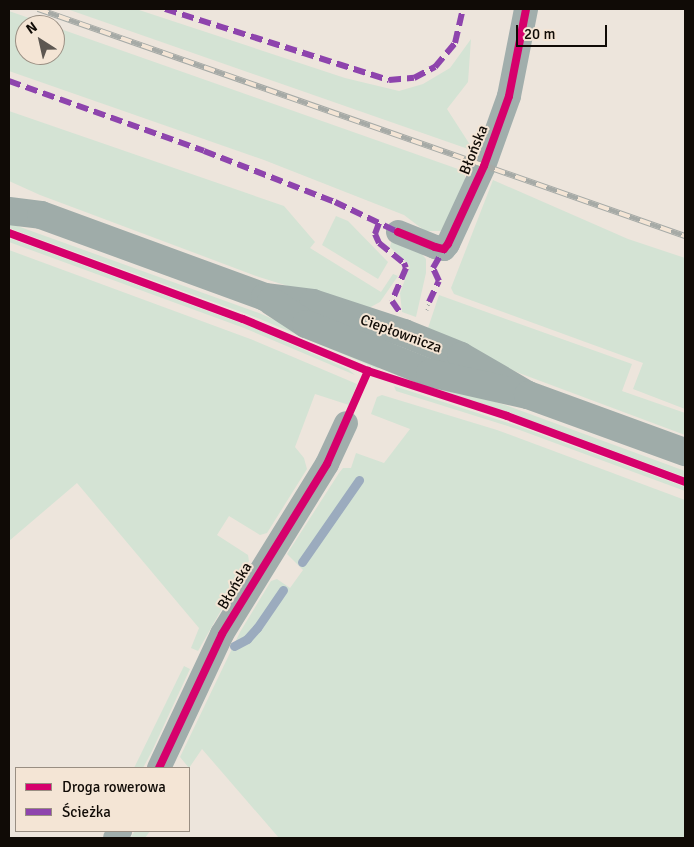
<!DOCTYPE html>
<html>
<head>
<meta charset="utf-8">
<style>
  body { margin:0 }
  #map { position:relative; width:694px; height:847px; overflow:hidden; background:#ede5dc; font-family:Signika,sans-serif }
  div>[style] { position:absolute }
  .green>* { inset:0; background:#d4e3d4 }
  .stream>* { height:9px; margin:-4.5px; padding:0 4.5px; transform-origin:4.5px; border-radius:4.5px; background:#9babbe }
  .path>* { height:3px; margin-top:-1.5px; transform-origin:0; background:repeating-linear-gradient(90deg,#a1a7a5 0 1px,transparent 0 5px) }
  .street>* { height:24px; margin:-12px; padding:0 12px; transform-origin:12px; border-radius:12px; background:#a1aeac }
  .secondary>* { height:28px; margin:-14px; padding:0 14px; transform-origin:14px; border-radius:14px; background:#9faca9 }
  .rail>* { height:5.5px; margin-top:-2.75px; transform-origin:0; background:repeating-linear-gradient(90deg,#f4e5d5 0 11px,#a6aaa6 0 22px); box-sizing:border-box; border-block:1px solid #a6aaa6 }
  .quiet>* { height:6px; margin-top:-3px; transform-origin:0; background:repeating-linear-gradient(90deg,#8e44ad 0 12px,transparent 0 18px) }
  .cycleway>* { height:8px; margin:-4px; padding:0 4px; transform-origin:4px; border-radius:4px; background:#d6006c }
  span { translate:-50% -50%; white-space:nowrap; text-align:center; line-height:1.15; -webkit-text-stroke:4px #f4e5d5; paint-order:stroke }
  .street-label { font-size:15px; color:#100b06 }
  .frame { position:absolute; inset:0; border:10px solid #100b06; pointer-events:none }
  .legend { position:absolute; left:15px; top:767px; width:175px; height:65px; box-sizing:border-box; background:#f4e5d5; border:1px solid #998e82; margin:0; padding:6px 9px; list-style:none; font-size:15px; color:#100b06 }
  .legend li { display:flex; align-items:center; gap:10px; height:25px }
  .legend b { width:25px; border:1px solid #998e82 }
  .north { position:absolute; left:15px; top:15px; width:50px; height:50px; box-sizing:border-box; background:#f4e5d5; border:1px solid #998e82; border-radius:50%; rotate:325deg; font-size:14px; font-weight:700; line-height:20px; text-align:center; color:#100b06 }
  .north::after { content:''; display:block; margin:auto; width:18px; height:22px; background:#5d5751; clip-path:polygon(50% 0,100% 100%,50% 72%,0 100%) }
  .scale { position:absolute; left:516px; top:25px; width:91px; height:22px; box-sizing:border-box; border:2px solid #100b06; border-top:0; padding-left:6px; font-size:15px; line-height:18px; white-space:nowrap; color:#100b06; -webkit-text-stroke:4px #f4e5d5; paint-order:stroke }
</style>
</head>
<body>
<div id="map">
  <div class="green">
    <div style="clip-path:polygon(67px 9px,136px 9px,345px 78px,399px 91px,423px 84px,450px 68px,471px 39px,468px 82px,447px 109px,474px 151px)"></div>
    <div style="clip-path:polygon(9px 11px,49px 25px,25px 25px,25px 55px,55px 55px,55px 27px,458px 169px,465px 173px,465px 180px,445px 231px,425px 231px,404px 215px,264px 160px,9px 71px)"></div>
    <div style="clip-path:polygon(9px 111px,284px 206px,315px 242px,310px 248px,381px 292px,393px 274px,398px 276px,380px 302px,365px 310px,259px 277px,40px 195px,9px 181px)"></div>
    <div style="clip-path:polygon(493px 180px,628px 239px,685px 258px,685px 409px,633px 389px,643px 363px,454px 294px,451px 288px)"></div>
    <div style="clip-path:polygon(336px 216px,348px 221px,388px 262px,378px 279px,322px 245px)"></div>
    <div style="clip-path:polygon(9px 223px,259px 313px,380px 366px,378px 369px,260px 319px,9px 228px)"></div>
    <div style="clip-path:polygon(9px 238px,254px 328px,348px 369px,355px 375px,244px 328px,9px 242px)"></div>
    <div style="clip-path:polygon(392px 239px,420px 252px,426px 259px,426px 273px,416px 317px,402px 312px,400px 293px,410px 266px,390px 247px)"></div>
    <div style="clip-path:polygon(9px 250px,253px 340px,357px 384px,349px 405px,315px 394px,295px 447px,304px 458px,307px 469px,267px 533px,260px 535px,229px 516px,217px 535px,248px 555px,249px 561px,198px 651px,191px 648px,199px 628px,77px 483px,9px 541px)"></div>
    <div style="clip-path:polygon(439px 295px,632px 364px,622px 391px,685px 413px,685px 435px,519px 373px,427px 331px)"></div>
    <div style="clip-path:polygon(399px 371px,508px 406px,685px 471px,685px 477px,508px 412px,397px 376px)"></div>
    <div style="clip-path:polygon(394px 386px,518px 426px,685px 487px,685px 491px,517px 429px,396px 391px)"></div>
    <div style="clip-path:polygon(382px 395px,497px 430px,685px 500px,685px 838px,279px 838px,202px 749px,189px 768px,180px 757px,240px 632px,271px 581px,277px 579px,290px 588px,303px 570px,287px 554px,339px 473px,343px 468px,351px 468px,356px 453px,384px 463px,410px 429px,371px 414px,377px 397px)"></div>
    <div style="clip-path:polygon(184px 666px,190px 669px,152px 751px,143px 768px,134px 768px)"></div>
    <div style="clip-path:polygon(135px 831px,150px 831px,145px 838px,130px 838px)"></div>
  </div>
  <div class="stream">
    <div style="left:302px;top:562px;width:100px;rotate:-55.2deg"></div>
    <div style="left:234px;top:646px;width:15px;rotate:-28deg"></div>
    <div style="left:247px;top:639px;width:15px;rotate:-48deg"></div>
    <div style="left:257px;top:628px;width:46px;rotate:-55.6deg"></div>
  </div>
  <div class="path">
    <div style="left:427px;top:310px;width:8px;rotate:-76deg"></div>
  </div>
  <div class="street">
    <div style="left:398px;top:232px;width:40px;rotate:22deg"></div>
    <div style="left:435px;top:247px;width:9px;rotate:13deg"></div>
    <div style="left:444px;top:249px;width:6px;rotate:-51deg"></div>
    <div style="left:448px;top:244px;width:86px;rotate:-65.2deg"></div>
    <div style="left:484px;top:166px;width:74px;rotate:-70.3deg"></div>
    <div style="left:509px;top:96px;width:89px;rotate:-78.9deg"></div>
    <div style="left:159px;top:768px;width:148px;rotate:-64.8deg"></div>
    <div style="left:222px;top:634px;width:200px;rotate:-58.3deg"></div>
    <div style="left:327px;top:464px;width:45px;rotate:-65.1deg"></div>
    <div style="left:115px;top:838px;width:9px;rotate:-54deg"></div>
  </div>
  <div class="secondary">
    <div style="left:9px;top:211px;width:32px;rotate:7deg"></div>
    <div style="left:41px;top:215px;width:239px;rotate:20.1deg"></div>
    <div style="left:265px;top:297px;width:48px;rotate:7.1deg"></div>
    <div style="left:313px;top:303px;width:96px;rotate:18.2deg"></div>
    <div style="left:404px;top:333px;width:61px;rotate:22deg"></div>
    <div style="left:461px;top:356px;width:78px;rotate:30.2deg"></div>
    <div style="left:271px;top:301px;width:42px;rotate:33.3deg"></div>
    <div style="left:306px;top:324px;width:133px;rotate:21.6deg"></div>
    <div style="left:430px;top:373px;width:100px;rotate:12.7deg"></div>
    <div style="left:528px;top:395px;width:167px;rotate:20deg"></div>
  </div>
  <div class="rail">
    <div style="left:38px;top:9px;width:686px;rotate:19.33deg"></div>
  </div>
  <div class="quiet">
    <div style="left:165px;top:9px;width:235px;rotate:17.6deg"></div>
    <div style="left:389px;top:80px;width:25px;rotate:-5deg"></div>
    <div style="left:414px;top:78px;width:24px;rotate:-28deg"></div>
    <div style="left:435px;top:67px;width:31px;rotate:-50deg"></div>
    <div style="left:455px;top:43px;width:35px;rotate:-77deg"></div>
    <div style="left:9px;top:81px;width:207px;rotate:19.7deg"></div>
    <div style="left:204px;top:151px;width:141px;rotate:21.3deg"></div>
    <div style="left:335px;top:202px;width:70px;rotate:25.5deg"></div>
    <div style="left:379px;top:223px;width:12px;rotate:110deg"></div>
    <div style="left:375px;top:234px;width:10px;rotate:66deg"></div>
    <div style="left:379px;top:243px;width:32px;rotate:39deg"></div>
    <div style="left:404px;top:263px;width:5px;rotate:68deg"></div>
    <div style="left:406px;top:268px;width:36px;rotate:113deg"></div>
    <div style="left:392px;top:301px;width:16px;rotate:55deg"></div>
    <div style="left:429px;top:302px;width:23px;rotate:-65deg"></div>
    <div style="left:439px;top:281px;width:14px;rotate:-115deg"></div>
    <div style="left:433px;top:268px;width:22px;rotate:-60deg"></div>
  </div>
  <div class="cycleway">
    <div style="left:398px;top:232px;width:40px;rotate:22deg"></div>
    <div style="left:435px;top:247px;width:9px;rotate:13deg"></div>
    <div style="left:444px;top:249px;width:6px;rotate:-51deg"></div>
    <div style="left:448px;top:244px;width:86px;rotate:-65.2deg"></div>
    <div style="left:484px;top:166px;width:74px;rotate:-70.3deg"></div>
    <div style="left:509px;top:96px;width:89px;rotate:-78.9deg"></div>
    <div style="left:9px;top:233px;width:249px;rotate:20.2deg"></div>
    <div style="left:243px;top:319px;width:135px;rotate:22.6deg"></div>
    <div style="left:368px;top:371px;width:146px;rotate:17.9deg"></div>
    <div style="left:507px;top:416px;width:190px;rotate:20.3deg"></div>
    <div style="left:159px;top:768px;width:148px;rotate:-64.8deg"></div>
    <div style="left:222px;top:634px;width:200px;rotate:-58.3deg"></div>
    <div style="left:327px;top:464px;width:102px;rotate:-66.2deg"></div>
  </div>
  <div class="street-label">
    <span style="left:474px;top:150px;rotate:-68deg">Błońska</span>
    <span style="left:401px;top:334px;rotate:20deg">Ciepłownicza</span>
    <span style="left:235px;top:586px;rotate:-59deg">Błońska</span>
  </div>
  <div class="frame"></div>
  <ul class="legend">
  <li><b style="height:6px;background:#d6006c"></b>Droga rowerowa</li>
  <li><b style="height:6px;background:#8e44ad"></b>Ścieżka</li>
  </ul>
  <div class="north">N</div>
  <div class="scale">20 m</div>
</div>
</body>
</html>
